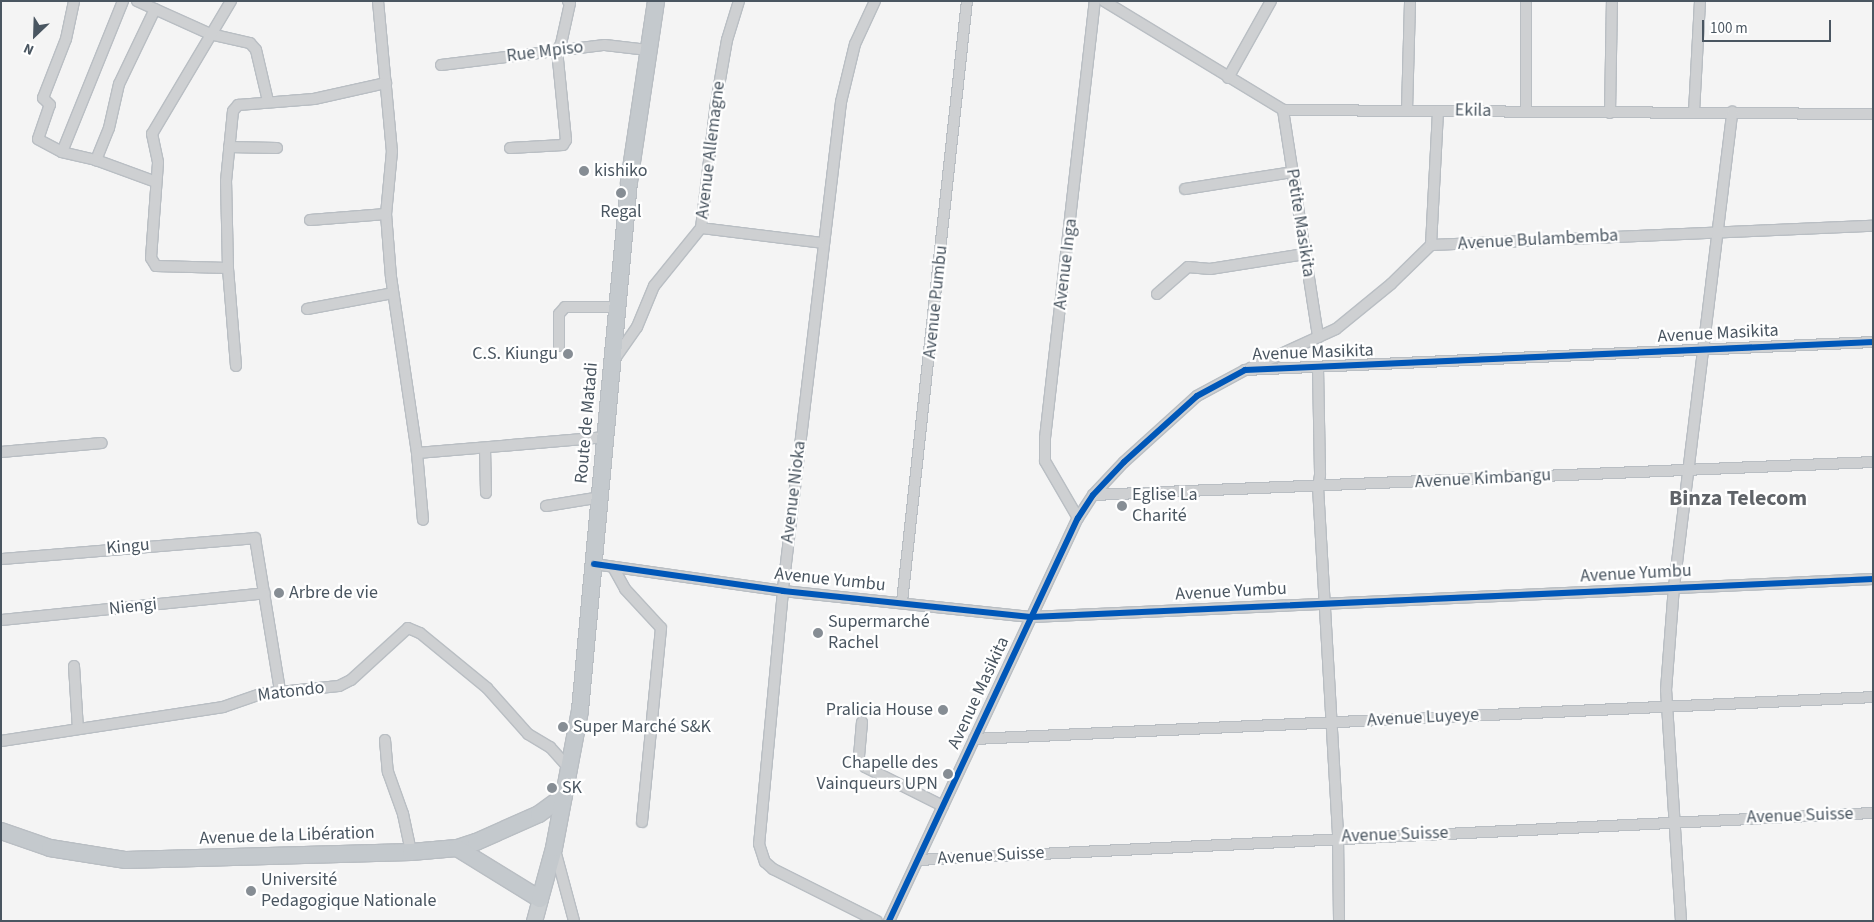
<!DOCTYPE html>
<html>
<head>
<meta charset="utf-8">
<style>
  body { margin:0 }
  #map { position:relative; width:1874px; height:922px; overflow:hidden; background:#f4f4f4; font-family:"Source Sans 3",sans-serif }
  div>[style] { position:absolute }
  .roads { filter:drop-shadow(1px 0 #b9bec3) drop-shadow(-1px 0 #b9bec3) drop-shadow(0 1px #b9bec3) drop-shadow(0 -1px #b9bec3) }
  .minor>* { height:10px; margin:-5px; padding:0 5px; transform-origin:5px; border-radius:5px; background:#ced0d2 }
  .primary>* { height:15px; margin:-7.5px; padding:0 7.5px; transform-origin:7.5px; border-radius:7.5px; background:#caced1 }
  .trunk>* { height:16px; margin:-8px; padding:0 8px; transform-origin:8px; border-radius:8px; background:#c4c9cd }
  .cycleway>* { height:6px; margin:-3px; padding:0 3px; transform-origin:3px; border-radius:3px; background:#0057b8 }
  .dots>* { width:14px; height:14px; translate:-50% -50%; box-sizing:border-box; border:2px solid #fff; border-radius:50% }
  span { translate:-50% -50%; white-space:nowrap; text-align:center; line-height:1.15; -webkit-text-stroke:4.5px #fff; paint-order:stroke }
  .street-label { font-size:18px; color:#4a5661 }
  .poi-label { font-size:18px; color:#4a5661 }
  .left { translate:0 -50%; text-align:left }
  .right { translate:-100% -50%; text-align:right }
  .district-label { font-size:22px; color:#5f6368; font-weight:700 }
  .frame { position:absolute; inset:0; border:2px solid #4a5661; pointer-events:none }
  .north { position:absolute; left:10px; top:10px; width:50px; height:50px; -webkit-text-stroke:4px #fff; paint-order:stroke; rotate:204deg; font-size:14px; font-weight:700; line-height:20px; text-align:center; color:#4a5661 }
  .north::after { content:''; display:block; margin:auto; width:18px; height:22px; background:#4a5661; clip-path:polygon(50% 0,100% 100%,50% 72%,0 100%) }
  .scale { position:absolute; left:1702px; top:20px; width:129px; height:22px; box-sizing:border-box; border:2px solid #4a5661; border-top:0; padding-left:6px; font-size:15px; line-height:18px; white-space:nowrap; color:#4a5661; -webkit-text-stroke:4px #fff; paint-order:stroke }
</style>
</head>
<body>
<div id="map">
  <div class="roads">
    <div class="minor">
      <div style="left:137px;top:1px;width:80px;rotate:24.3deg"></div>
      <div style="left:210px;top:34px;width:41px;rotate:12.7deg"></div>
      <div style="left:250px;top:43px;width:9px;rotate:49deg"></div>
      <div style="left:256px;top:50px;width:52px;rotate:76.8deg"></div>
      <div style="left:378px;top:1px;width:151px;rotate:84.7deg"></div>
      <div style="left:392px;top:151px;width:63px;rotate:95.4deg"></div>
      <div style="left:386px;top:214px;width:63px;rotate:85.5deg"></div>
      <div style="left:391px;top:277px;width:178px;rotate:81.6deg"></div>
      <div style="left:417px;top:453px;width:67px;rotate:84.9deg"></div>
      <div style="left:875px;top:1px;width:47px;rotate:114.9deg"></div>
      <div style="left:855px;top:44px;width:60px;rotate:103.6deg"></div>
      <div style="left:841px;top:102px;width:492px;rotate:96.8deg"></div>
      <div style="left:783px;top:591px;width:254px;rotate:95.4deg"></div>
      <div style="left:759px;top:844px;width:19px;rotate:72deg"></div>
      <div style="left:765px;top:862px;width:11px;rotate:41deg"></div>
      <div style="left:773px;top:869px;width:116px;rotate:26.6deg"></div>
      <div style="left:1104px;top:1px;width:210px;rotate:31.3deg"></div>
      <div style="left:1283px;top:110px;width:590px;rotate:0.39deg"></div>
      <div style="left:1526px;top:1px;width:111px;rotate:90deg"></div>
      <div style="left:155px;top:9px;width:83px;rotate:115.6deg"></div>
      <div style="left:119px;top:84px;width:45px;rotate:102.8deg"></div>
      <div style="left:109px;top:128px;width:35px;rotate:112deg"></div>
      <div style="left:96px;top:160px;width:64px;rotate:20.1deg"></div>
      <div style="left:441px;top:65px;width:165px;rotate:-7deg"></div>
      <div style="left:605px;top:45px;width:43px;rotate:6.6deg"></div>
      <div style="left:1228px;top:78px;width:88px;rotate:-60.8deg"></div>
      <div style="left:1283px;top:110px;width:230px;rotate:81.2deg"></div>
      <div style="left:1407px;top:110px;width:109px;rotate:-88.4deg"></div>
      <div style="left:1694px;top:112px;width:111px;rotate:-86.9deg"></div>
      <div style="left:1610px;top:113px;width:112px;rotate:-89deg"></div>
      <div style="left:229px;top:147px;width:48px;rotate:1.2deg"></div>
      <div style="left:510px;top:148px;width:53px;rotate:-3.2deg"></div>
      <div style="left:563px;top:145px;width:6px;rotate:-59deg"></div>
      <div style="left:566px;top:140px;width:90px;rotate:-95.7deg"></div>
      <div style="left:557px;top:50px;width:7px;rotate:-56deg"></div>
      <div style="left:561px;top:44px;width:42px;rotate:-77.6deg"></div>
      <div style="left:570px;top:3px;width:3px;rotate:-135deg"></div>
      <div style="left:62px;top:152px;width:27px;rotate:-152deg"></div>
      <div style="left:38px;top:139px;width:36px;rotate:-71deg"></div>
      <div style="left:50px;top:105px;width:10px;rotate:-135deg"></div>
      <div style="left:43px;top:98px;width:63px;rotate:-68.7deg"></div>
      <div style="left:66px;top:39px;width:39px;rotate:-78deg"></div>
      <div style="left:96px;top:160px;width:35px;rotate:-167deg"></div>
      <div style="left:62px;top:152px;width:163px;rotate:-68deg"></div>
      <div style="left:1185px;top:189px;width:108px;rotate:-9deg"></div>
      <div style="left:310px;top:220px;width:76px;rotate:-4.5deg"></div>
      <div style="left:701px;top:228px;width:123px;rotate:7deg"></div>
      <div style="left:1431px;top:245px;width:134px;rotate:-87deg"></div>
      <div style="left:228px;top:268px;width:72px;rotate:-178.4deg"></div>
      <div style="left:156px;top:266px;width:9px;rotate:-122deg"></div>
      <div style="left:151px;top:258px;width:96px;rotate:-85.8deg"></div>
      <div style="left:158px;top:162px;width:29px;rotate:-102deg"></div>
      <div style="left:152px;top:134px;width:155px;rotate:-59.3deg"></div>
      <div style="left:1157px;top:294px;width:41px;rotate:-41.1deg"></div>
      <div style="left:1188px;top:267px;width:22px;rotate:5deg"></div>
      <div style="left:1210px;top:269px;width:96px;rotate:-9deg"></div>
      <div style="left:307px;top:309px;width:87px;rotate:-10.5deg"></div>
      <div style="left:559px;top:346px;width:32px;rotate:-90deg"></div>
      <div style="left:559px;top:314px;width:9px;rotate:-49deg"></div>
      <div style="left:565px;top:307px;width:52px"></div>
      <div style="left:614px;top:360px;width:40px;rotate:-55.1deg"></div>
      <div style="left:637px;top:327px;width:44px;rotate:-67.5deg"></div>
      <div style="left:654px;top:286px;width:75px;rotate:-51deg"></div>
      <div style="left:701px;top:228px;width:126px;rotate:-83.2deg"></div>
      <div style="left:716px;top:103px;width:64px;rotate:-80.1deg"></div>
      <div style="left:727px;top:40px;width:41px;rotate:-72.9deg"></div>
      <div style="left:236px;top:366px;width:98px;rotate:-94.7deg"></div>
      <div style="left:228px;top:268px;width:87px;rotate:-91.3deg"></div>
      <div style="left:226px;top:181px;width:70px;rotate:-84.3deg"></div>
      <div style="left:233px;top:111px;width:8px;rotate:-50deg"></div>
      <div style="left:238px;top:105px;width:76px;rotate:-4.5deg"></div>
      <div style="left:314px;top:99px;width:74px;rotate:-12.5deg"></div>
      <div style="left:1250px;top:368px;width:94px;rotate:-24.4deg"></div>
      <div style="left:1336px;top:329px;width:71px;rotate:-39.3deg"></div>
      <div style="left:1391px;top:284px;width:56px;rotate:-44.3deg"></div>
      <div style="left:1431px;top:245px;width:442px;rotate:-2.5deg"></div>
      <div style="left:1318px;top:368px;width:107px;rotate:88.9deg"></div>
      <div style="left:1320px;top:475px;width:12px;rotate:99deg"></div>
      <div style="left:1318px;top:487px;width:351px;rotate:86.7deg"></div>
      <div style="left:1338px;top:837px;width:84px;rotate:89.3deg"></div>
      <div style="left:485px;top:448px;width:45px;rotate:88.7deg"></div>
      <div style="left:1px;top:452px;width:101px;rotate:-5.1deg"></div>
      <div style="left:417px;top:453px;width:190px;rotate:-4.8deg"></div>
      <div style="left:1093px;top:495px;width:781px;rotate:-2.42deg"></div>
      <div style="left:546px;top:506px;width:56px;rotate:-9.3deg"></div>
      <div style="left:1078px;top:518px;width:66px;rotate:-120.1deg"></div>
      <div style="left:1045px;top:461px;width:23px;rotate:-90deg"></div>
      <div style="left:1045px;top:438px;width:440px;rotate:-83.5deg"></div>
      <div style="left:1px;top:559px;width:255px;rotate:-4.7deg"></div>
      <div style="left:255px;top:538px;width:155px;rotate:80.7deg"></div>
      <div style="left:594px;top:564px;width:191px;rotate:8.1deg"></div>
      <div style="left:783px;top:591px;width:249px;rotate:6deg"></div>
      <div style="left:1031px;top:617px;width:843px;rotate:-2.58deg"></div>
      <div style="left:613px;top:567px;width:25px;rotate:61deg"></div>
      <div style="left:625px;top:589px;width:53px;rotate:47.3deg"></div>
      <div style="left:661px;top:628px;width:195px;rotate:95.6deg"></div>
      <div style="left:902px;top:602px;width:605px;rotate:-83.83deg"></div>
      <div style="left:1px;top:620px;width:265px;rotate:-5.8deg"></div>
      <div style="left:74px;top:666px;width:63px;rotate:86.4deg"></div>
      <div style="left:862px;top:722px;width:37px;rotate:95deg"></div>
      <div style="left:859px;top:759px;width:10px;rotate:53deg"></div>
      <div style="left:865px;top:767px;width:87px;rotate:26.6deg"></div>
      <div style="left:974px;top:739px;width:900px;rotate:-2.67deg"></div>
      <div style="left:385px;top:740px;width:32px;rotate:85deg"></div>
      <div style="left:388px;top:772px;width:45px;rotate:70.3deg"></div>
      <div style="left:403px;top:814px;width:39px;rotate:78deg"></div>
      <div style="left:1px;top:741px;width:225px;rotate:-8.7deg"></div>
      <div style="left:223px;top:707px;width:39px;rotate:-19deg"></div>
      <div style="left:260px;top:694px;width:79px;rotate:-5.8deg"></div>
      <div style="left:339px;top:686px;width:13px;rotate:-27deg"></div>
      <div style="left:351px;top:680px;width:77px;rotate:-42.4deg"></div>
      <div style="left:408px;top:628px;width:13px;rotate:23deg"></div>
      <div style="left:420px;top:633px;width:87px;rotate:39.4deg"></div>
      <div style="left:487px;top:688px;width:62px;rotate:48.3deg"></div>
      <div style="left:528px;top:734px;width:26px;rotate:31deg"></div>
      <div style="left:550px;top:747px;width:30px;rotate:48deg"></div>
      <div style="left:555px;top:850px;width:73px;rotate:75deg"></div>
      <div style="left:918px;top:860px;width:956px;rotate:-2.82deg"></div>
      <div style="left:889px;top:921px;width:445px;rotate:-64.9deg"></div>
      <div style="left:1078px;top:518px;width:27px;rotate:-57deg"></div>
      <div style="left:1093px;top:495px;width:45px;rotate:-46.8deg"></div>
      <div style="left:1124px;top:462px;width:98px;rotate:-42.1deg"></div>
      <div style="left:1197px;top:396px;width:55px;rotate:-28.4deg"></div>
      <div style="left:1245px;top:370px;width:629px;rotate:-2.55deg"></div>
      <div style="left:1681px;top:921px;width:231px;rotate:-93.7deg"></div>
      <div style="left:1666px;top:690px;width:103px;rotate:-85.6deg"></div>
      <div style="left:1674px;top:587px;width:479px;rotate:-83deg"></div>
    </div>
    <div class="primary">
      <div style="left:534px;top:921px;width:23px;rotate:-75deg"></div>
    </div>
    <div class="trunk">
      <div style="left:1px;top:831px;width:52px;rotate:19.1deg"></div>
      <div style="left:50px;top:848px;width:77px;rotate:9deg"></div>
      <div style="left:126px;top:860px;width:285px;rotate:-1.6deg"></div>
      <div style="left:411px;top:852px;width:46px;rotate:-5deg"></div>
      <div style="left:457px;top:848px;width:20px;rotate:-18deg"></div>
      <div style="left:476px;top:842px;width:69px;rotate:-24deg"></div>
      <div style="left:539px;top:814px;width:31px;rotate:-36deg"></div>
      <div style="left:457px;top:848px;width:97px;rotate:31.6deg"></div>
      <div style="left:540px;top:899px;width:53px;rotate:-74.6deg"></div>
      <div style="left:554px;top:848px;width:140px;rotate:-79.3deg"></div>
      <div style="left:580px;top:710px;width:530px;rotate:-84.7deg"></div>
      <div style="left:629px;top:182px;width:183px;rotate:-81.5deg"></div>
    </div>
  </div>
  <div class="cycleway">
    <div style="left:594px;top:564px;width:191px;rotate:8.1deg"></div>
    <div style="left:783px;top:591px;width:249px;rotate:6deg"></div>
    <div style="left:1031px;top:617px;width:843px;rotate:-2.58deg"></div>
    <div style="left:889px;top:921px;width:445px;rotate:-64.9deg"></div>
    <div style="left:1078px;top:518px;width:27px;rotate:-57deg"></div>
    <div style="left:1093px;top:495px;width:45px;rotate:-46.8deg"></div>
    <div style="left:1124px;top:462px;width:98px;rotate:-42.1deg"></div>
    <div style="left:1197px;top:396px;width:55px;rotate:-28.4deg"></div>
    <div style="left:1245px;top:370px;width:629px;rotate:-2.55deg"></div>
  </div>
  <div class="dots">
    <div style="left:584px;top:171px;background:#868d94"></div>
    <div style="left:621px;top:193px;background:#868d94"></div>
    <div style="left:568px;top:354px;background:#868d94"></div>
    <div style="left:1122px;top:506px;background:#868d94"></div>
    <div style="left:279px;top:593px;background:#868d94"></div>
    <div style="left:818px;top:633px;background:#868d94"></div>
    <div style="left:943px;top:710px;background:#868d94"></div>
    <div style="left:563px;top:727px;background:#868d94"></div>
    <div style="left:948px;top:774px;background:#868d94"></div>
    <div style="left:552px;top:788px;background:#868d94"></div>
    <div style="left:251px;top:891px;background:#868d94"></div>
  </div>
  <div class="street-label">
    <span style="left:545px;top:52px;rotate:-7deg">Rue Mpiso</span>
    <span style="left:1473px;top:111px;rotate:1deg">Ekila</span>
    <span style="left:711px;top:150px;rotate:-83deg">Avenue Allemagne</span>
    <span style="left:1300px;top:223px;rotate:81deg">Petite Masikita</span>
    <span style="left:1538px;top:240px;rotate:-3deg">Avenue Bulambemba</span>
    <span style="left:1066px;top:264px;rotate:-83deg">Avenue Inga</span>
    <span style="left:936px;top:302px;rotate:-84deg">Avenue Pumbu</span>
    <span style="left:1718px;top:334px;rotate:-3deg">Avenue Masikita</span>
    <span style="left:1313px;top:353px;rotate:-2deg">Avenue Masikita</span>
    <span style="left:587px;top:423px;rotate:-85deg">Route de Matadi</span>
    <span style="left:1483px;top:479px;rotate:-3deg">Avenue Kimbangu</span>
    <span style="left:794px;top:492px;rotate:-83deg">Avenue Nioka</span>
    <span style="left:128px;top:547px;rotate:-5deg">Kingu</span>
    <span style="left:1636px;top:574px;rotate:-3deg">Avenue Yumbu</span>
    <span style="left:830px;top:580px;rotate:6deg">Avenue Yumbu</span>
    <span style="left:1231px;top:592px;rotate:-3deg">Avenue Yumbu</span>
    <span style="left:133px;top:607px;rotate:-6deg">Niengi</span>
    <span style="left:291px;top:692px;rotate:-7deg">Matondo</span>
    <span style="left:979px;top:693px;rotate:-65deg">Avenue Masikita</span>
    <span style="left:1423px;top:718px;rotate:-3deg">Avenue Luyeye</span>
    <span style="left:1800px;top:816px;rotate:-2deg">Avenue Suisse</span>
    <span style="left:1395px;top:835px;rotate:-2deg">Avenue Suisse</span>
    <span style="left:287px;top:836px;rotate:-2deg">Avenue de la Libération</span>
    <span style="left:991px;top:856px;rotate:-3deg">Avenue Suisse</span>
  </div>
  <div class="poi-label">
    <span class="left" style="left:594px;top:171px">kishiko</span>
    <span style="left:621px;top:212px">Regal</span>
    <span class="right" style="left:558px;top:354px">C.S. Kiungu</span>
    <span class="left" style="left:1132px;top:506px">Eglise La<br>Charité</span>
    <span class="left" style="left:289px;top:593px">Arbre de vie</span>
    <span class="left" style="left:828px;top:633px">Supermarché<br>Rachel</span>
    <span class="right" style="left:933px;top:710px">Pralicia House</span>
    <span class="left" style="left:573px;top:727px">Super Marché S&amp;K</span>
    <span class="right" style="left:938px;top:774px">Chapelle des<br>Vainqueurs UPN</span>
    <span class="left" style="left:562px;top:788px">SK</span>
    <span class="left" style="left:261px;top:891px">Université<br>Pedagogique Nationale</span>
  </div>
  <div class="district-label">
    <span style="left:1738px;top:499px">Binza Telecom</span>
  </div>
  <div class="frame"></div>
  <div class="north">N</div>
  <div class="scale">100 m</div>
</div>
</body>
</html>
